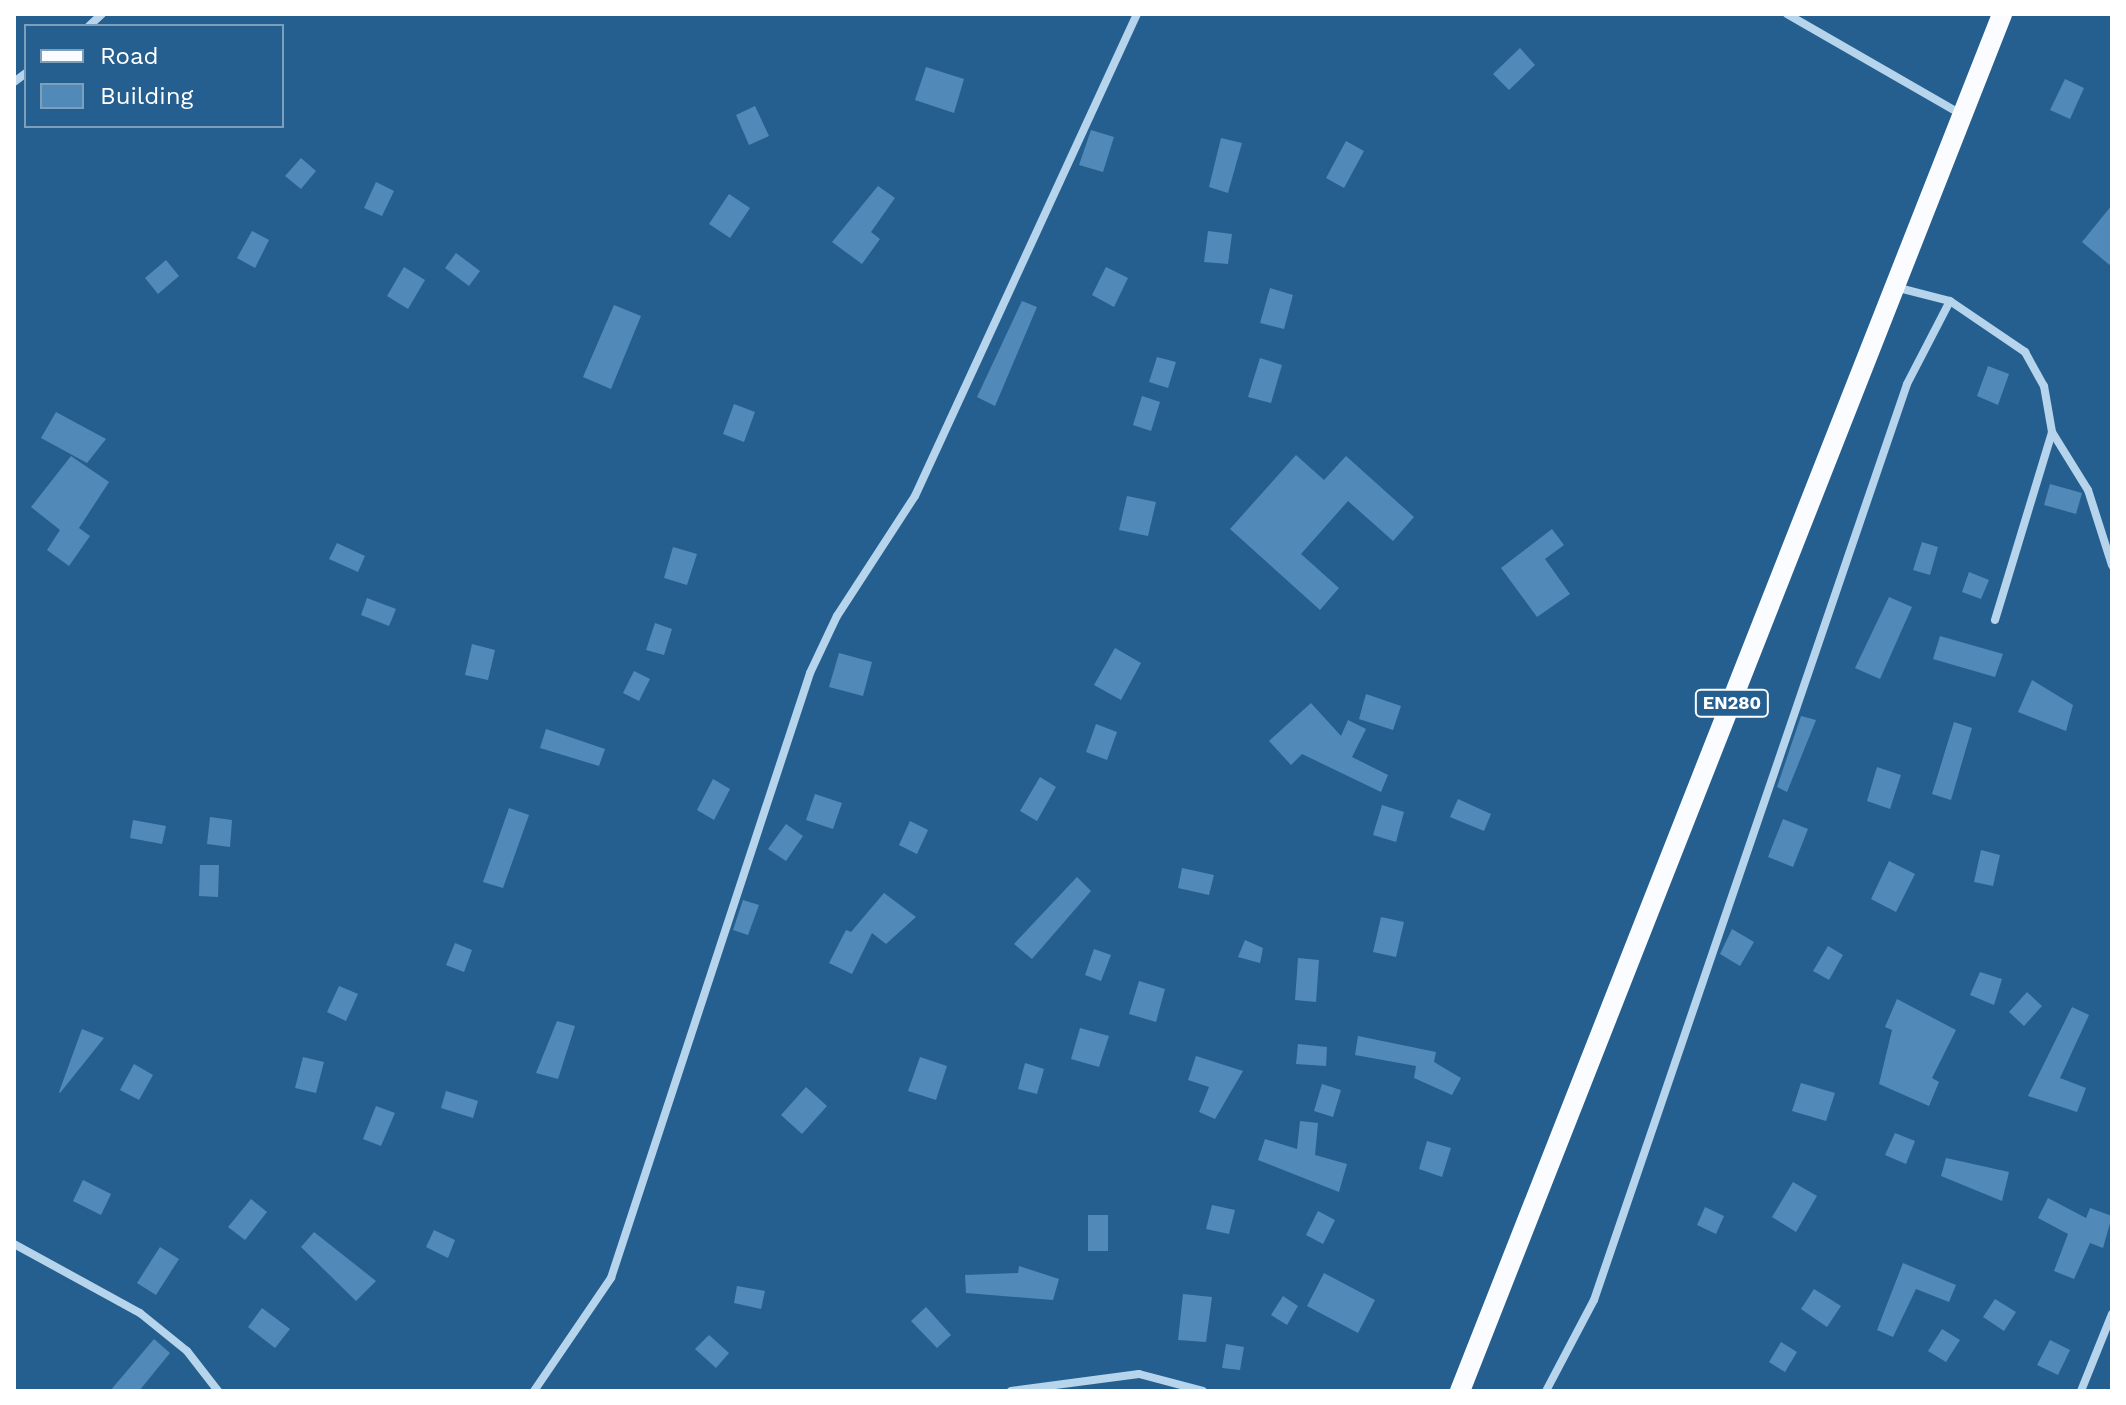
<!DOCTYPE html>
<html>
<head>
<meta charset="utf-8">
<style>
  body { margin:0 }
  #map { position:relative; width:2126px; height:1405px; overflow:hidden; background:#255f8f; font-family:"Work Sans",sans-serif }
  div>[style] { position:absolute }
  .building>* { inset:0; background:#518ab8 }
  .street>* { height:8px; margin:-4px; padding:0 4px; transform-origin:4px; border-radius:4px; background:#b6d4eb }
  .primary>* { height:20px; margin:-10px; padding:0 10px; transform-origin:10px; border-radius:10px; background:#fafcff }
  span { translate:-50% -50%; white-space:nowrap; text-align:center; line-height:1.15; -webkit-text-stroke:7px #255f8f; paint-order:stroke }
  .shield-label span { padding:2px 6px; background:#255f8f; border:2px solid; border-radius:6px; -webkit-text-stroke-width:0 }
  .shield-label { font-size:18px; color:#fff; font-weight:700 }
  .frame { position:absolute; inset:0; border:16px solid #fff; pointer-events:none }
  .legend { position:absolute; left:24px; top:24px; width:260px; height:104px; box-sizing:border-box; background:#255f8f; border:2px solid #7c9fbc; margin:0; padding:10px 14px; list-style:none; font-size:24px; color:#fff }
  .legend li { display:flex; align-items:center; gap:16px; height:40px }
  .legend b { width:40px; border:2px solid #7c9fbc }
</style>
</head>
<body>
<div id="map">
  <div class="building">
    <div style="clip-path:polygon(1520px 48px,1535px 65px,1509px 90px,1493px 74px)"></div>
    <div style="clip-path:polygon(926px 67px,964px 79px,954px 113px,915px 100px)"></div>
    <div style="clip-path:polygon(2065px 79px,2084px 88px,2070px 119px,2050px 110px)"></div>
    <div style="clip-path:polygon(755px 106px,769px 136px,749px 145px,736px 115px)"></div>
    <div style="clip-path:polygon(1091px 130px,1114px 137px,1103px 172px,1079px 165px)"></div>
    <div style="clip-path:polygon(1221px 138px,1242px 143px,1228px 193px,1209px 187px)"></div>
    <div style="clip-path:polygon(1346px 141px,1364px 151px,1344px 188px,1326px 178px)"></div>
    <div style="clip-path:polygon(301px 158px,316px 171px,301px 189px,285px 176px)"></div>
    <div style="clip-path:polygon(376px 182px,394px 191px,382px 216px,364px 208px)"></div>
    <div style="clip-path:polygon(878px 186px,895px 198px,871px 232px,880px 239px,862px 264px,832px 242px)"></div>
    <div style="clip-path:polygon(729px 194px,750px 208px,730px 238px,709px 224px)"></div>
    <div style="clip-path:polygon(2112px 205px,2112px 267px,2082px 242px)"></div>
    <div style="clip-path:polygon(252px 231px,269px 240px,255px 268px,237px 258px)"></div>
    <div style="clip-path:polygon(1208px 231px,1232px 234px,1228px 264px,1204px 262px)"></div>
    <div style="clip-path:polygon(456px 253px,480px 271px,469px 286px,445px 268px)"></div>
    <div style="clip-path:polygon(166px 260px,179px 276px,158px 294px,145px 278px)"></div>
    <div style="clip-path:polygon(404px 267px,425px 280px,408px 309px,387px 296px)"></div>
    <div style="clip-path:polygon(1106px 267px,1128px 278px,1114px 307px,1092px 295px)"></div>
    <div style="clip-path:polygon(1270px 288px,1293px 295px,1284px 329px,1260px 323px)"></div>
    <div style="clip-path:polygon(1022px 301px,1037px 307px,995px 406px,977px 397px)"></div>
    <div style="clip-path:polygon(614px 305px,641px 316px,611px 389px,583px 377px)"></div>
    <div style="clip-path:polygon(1157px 357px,1176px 362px,1168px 388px,1149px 382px)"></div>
    <div style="clip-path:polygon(1260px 358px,1282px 365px,1271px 403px,1248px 397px)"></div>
    <div style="clip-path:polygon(1988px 366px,2009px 374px,1998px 405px,1977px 396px)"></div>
    <div style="clip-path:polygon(1142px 396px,1160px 402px,1151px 431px,1133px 425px)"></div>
    <div style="clip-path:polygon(734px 404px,755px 412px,744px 442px,723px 434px)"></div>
    <div style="clip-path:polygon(56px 412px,106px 439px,87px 463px,41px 438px)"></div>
    <div style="clip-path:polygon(1296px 455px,1324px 480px,1346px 456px,1414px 517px,1393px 541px,1348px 501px,1301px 554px,1339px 588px,1320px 610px,1230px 529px)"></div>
    <div style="clip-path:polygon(71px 456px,109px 482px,79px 528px,90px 536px,69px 566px,47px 550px,60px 530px,31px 507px)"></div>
    <div style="clip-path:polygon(2050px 484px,2082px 493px,2076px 514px,2044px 505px)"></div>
    <div style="clip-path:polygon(1127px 496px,1156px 502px,1148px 536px,1119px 530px)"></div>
    <div style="clip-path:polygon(1552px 529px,1564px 545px,1545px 559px,1570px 594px,1537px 617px,1501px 568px)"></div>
    <div style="clip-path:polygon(1922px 542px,1938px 547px,1930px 575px,1913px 570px)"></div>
    <div style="clip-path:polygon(337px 543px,365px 556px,358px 572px,329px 559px)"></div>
    <div style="clip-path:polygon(673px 547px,697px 554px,687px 585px,664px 578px)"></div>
    <div style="clip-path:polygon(1969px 572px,1989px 580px,1981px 599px,1962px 592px)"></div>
    <div style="clip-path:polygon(1889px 597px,1912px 607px,1880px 679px,1855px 668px)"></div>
    <div style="clip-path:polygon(367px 598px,396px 609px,389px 626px,361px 615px)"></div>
    <div style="clip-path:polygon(655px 623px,672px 629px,664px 655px,646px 650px)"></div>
    <div style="clip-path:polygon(1940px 636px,2003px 654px,1995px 677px,1933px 659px)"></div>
    <div style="clip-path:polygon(472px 644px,495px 650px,488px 680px,465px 675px)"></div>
    <div style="clip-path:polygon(1115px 648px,1141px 663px,1121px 700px,1094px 685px)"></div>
    <div style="clip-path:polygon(839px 653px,872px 662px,863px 696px,829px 687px)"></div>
    <div style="clip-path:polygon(634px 671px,650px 679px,639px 701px,623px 693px)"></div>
    <div style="clip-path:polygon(2032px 680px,2073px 705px,2066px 731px,2018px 712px)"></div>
    <div style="clip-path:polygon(1366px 694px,1401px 706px,1393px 730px,1359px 719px)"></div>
    <div style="clip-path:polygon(1311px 703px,1341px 736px,1348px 720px,1366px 729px,1352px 757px,1388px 775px,1381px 792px,1302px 754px,1291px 765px,1269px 741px)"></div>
    <div style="clip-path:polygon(1801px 716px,1816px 720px,1787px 792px,1777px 787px)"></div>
    <div style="clip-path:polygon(1954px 722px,1972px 728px,1951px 800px,1932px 794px)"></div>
    <div style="clip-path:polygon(1096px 724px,1117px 732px,1107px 760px,1086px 752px)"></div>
    <div style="clip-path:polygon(546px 729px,605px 749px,599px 766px,540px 748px)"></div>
    <div style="clip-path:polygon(1877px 767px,1901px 775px,1890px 809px,1867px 801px)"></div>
    <div style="clip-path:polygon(1040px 777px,1056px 787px,1037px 821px,1020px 811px)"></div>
    <div style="clip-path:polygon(713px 779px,730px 789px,714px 820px,697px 810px)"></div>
    <div style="clip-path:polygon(815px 794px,842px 803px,833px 829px,806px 820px)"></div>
    <div style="clip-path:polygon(1458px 799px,1491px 814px,1484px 831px,1450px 817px)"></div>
    <div style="clip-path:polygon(1382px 805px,1404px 812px,1396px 842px,1373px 835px)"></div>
    <div style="clip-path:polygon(509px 808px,529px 815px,503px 888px,483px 882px)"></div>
    <div style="clip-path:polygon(210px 817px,232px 820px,230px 847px,207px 844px)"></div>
    <div style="clip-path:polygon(1783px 819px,1808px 829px,1793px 867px,1768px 857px)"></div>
    <div style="clip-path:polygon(133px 820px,166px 826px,162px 844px,130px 838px)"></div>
    <div style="clip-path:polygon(910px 821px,928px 830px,917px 854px,899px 845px)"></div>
    <div style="clip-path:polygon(786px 824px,803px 836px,786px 861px,768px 849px)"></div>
    <div style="clip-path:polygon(1981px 850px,2000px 855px,1993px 886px,1974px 882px)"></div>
    <div style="clip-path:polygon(1889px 861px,1915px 874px,1896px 912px,1871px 899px)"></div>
    <div style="clip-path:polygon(200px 865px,219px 865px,218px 897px,199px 896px)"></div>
    <div style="clip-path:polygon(1182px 868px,1214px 875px,1209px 895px,1178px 888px)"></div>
    <div style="clip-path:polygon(1077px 877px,1091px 891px,1032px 959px,1014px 944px)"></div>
    <div style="clip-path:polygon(884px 893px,916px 917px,886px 944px,872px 933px,852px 974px,829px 963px,846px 930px,851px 932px)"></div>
    <div style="clip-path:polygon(743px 900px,759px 905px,748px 935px,733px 930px)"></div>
    <div style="clip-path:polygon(1381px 917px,1404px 922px,1396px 957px,1373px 952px)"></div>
    <div style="clip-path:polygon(1732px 929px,1754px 942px,1740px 966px,1720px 954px)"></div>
    <div style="clip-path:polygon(1245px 940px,1263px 948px,1260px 963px,1238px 957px)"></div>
    <div style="clip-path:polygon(455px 943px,472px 950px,464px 972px,446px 965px)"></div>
    <div style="clip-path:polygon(1828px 946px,1843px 955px,1829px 980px,1813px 971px)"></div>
    <div style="clip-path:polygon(1094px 949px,1111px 955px,1101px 981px,1085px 975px)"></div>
    <div style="clip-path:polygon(1298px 958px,1319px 960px,1316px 1002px,1295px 1000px)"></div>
    <div style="clip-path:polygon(1980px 972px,2002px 979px,1994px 1005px,1970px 995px)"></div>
    <div style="clip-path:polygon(1139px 981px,1165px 989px,1156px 1022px,1129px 1014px)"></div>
    <div style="clip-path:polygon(339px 986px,358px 994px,346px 1021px,327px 1012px)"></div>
    <div style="clip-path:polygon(2027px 992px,2042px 1006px,2024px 1026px,2009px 1012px)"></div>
    <div style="clip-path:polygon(1897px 999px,1956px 1030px,1932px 1078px,1939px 1082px,1929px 1106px,1879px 1084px,1892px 1030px,1885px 1027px)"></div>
    <div style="clip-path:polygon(2072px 1007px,2089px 1015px,2060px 1078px,2086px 1088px,2077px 1112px,2028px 1096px)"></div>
    <div style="clip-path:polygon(557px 1021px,575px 1026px,558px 1079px,536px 1073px)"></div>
    <div style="clip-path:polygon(1080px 1028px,1109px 1036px,1099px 1067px,1071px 1059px)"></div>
    <div style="clip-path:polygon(82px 1029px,104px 1038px,60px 1093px,59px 1092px)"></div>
    <div style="clip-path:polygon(1358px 1036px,1436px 1052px,1434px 1062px,1461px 1078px,1452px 1095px,1414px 1078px,1416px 1066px,1355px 1055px)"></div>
    <div style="clip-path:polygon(1298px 1044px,1327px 1047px,1326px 1066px,1296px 1064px)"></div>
    <div style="clip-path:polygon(1196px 1056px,1243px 1071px,1215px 1119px,1199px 1112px,1209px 1087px,1188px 1080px)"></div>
    <div style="clip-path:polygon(303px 1057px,324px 1062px,316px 1093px,295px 1088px)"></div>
    <div style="clip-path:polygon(920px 1057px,947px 1066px,936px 1100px,908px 1091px)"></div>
    <div style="clip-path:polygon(1025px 1063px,1044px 1069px,1037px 1094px,1018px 1089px)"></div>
    <div style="clip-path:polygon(134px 1064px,153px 1075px,139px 1100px,120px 1090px)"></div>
    <div style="clip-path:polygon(1801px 1083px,1835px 1093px,1826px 1121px,1792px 1111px)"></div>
    <div style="clip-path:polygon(1322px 1084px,1341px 1090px,1333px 1117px,1314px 1111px)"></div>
    <div style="clip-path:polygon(806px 1087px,827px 1106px,802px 1134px,781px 1115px)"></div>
    <div style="clip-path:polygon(446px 1091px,478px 1101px,473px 1118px,441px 1108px)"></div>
    <div style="clip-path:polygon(376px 1106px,395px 1113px,381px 1146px,363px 1139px)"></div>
    <div style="clip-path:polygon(1300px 1121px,1318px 1123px,1315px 1155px,1347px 1164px,1339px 1192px,1258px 1160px,1265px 1139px,1297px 1149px)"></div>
    <div style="clip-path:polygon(1895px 1133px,1915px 1141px,1906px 1164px,1885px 1155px)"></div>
    <div style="clip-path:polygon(1427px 1141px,1451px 1148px,1442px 1177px,1419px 1169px)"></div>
    <div style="clip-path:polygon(1946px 1158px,2009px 1172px,2002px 1201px,1941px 1176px)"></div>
    <div style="clip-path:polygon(83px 1180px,111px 1194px,101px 1215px,73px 1201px)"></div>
    <div style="clip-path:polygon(1793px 1182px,1817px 1196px,1796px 1232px,1772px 1217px)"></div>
    <div style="clip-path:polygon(2048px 1198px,2086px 1218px,2090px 1208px,2112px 1216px,2103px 1248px,2090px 1243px,2074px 1279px,2054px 1271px,2068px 1234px,2038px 1218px)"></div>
    <div style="clip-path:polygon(251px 1199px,267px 1212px,245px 1240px,228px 1227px)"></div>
    <div style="clip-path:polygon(1212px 1205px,1235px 1210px,1229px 1234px,1206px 1229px)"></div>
    <div style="clip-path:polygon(1705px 1207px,1724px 1216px,1716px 1234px,1697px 1225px)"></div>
    <div style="clip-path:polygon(1318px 1211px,1335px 1220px,1323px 1244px,1306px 1235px)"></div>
    <div style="clip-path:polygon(1088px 1215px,1108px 1215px,1108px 1251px,1088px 1251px)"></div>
    <div style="clip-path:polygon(434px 1230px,455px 1240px,448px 1258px,426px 1247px)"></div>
    <div style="clip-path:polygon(314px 1232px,376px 1281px,356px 1301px,301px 1247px)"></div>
    <div style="clip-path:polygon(160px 1247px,179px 1259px,156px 1295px,137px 1283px)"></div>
    <div style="clip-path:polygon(1903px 1263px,1956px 1285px,1949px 1302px,1916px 1289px,1893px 1337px,1877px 1330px)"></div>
    <div style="clip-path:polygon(1019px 1266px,1059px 1279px,1053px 1300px,966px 1293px,965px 1275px,1018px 1273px)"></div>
    <div style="clip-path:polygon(1324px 1273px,1375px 1300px,1358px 1333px,1307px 1306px)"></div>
    <div style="clip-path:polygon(737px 1286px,765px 1291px,761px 1309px,734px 1303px)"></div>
    <div style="clip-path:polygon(1814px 1289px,1841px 1306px,1827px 1327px,1801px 1309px)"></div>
    <div style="clip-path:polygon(1183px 1294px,1212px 1297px,1206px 1342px,1178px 1340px)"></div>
    <div style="clip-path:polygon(1283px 1296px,1298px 1306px,1287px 1325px,1271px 1315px)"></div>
    <div style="clip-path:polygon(1995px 1299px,2016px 1312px,2004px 1331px,1983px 1317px)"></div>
    <div style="clip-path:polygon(926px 1307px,951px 1335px,937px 1348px,911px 1321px)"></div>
    <div style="clip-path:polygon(262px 1308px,290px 1329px,275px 1348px,248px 1327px)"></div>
    <div style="clip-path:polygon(1942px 1329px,1960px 1340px,1946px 1362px,1928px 1351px)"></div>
    <div style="clip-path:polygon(709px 1335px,729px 1353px,716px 1368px,695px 1349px)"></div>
    <div style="clip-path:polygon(154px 1339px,170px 1353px,139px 1391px,110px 1391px)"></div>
    <div style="clip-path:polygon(2050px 1340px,2070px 1350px,2058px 1375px,2037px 1365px)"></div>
    <div style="clip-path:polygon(1781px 1342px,1797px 1352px,1785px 1372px,1769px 1362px)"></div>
    <div style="clip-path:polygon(1226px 1344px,1244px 1347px,1240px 1370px,1222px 1368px)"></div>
  </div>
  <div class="street">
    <div style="left:1787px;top:14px;width:201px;rotate:29.9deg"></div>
    <div style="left:89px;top:26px;width:18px;rotate:-43deg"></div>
    <div style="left:14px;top:82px;width:15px;rotate:-37deg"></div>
    <div style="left:1895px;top:287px;width:57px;rotate:14.3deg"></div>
    <div style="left:1950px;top:301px;width:91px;rotate:34.2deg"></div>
    <div style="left:2025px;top:352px;width:39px;rotate:61deg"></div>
    <div style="left:2044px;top:386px;width:47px;rotate:80.1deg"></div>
    <div style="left:2052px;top:432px;width:68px;rotate:58.2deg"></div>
    <div style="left:2088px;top:490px;width:79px;rotate:72.3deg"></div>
    <div style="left:1995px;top:620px;width:196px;rotate:-73.1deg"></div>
    <div style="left:14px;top:1244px;width:144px;rotate:28.7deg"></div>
    <div style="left:140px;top:1313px;width:60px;rotate:39deg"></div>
    <div style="left:187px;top:1351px;width:51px;rotate:52.2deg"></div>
    <div style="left:534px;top:1391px;width:137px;rotate:-55.7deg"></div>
    <div style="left:611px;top:1278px;width:637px;rotate:-71.79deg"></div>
    <div style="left:810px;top:673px;width:63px;rotate:-64.7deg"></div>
    <div style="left:837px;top:616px;width:143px;rotate:-57deg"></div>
    <div style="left:915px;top:496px;width:531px;rotate:-65.27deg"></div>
    <div style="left:1011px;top:1391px;width:129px;rotate:-7.6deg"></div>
    <div style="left:1139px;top:1374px;width:66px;rotate:14.9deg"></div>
    <div style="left:1546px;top:1391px;width:103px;rotate:-62.2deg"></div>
    <div style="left:1594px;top:1300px;width:968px;rotate:-71.13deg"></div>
    <div style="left:1907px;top:384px;width:93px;rotate:-62.6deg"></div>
    <div style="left:2081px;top:1391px;width:83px;rotate:-68.1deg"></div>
  </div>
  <div class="primary">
    <div style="left:1460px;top:1391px;width:1480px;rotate:-68.51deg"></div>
  </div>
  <div class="shield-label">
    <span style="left:1732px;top:703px">EN280</span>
  </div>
  <div class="frame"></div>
  <ul class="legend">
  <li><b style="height:10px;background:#fafcff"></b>Road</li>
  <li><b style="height:22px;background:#518ab8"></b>Building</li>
  </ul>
</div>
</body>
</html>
